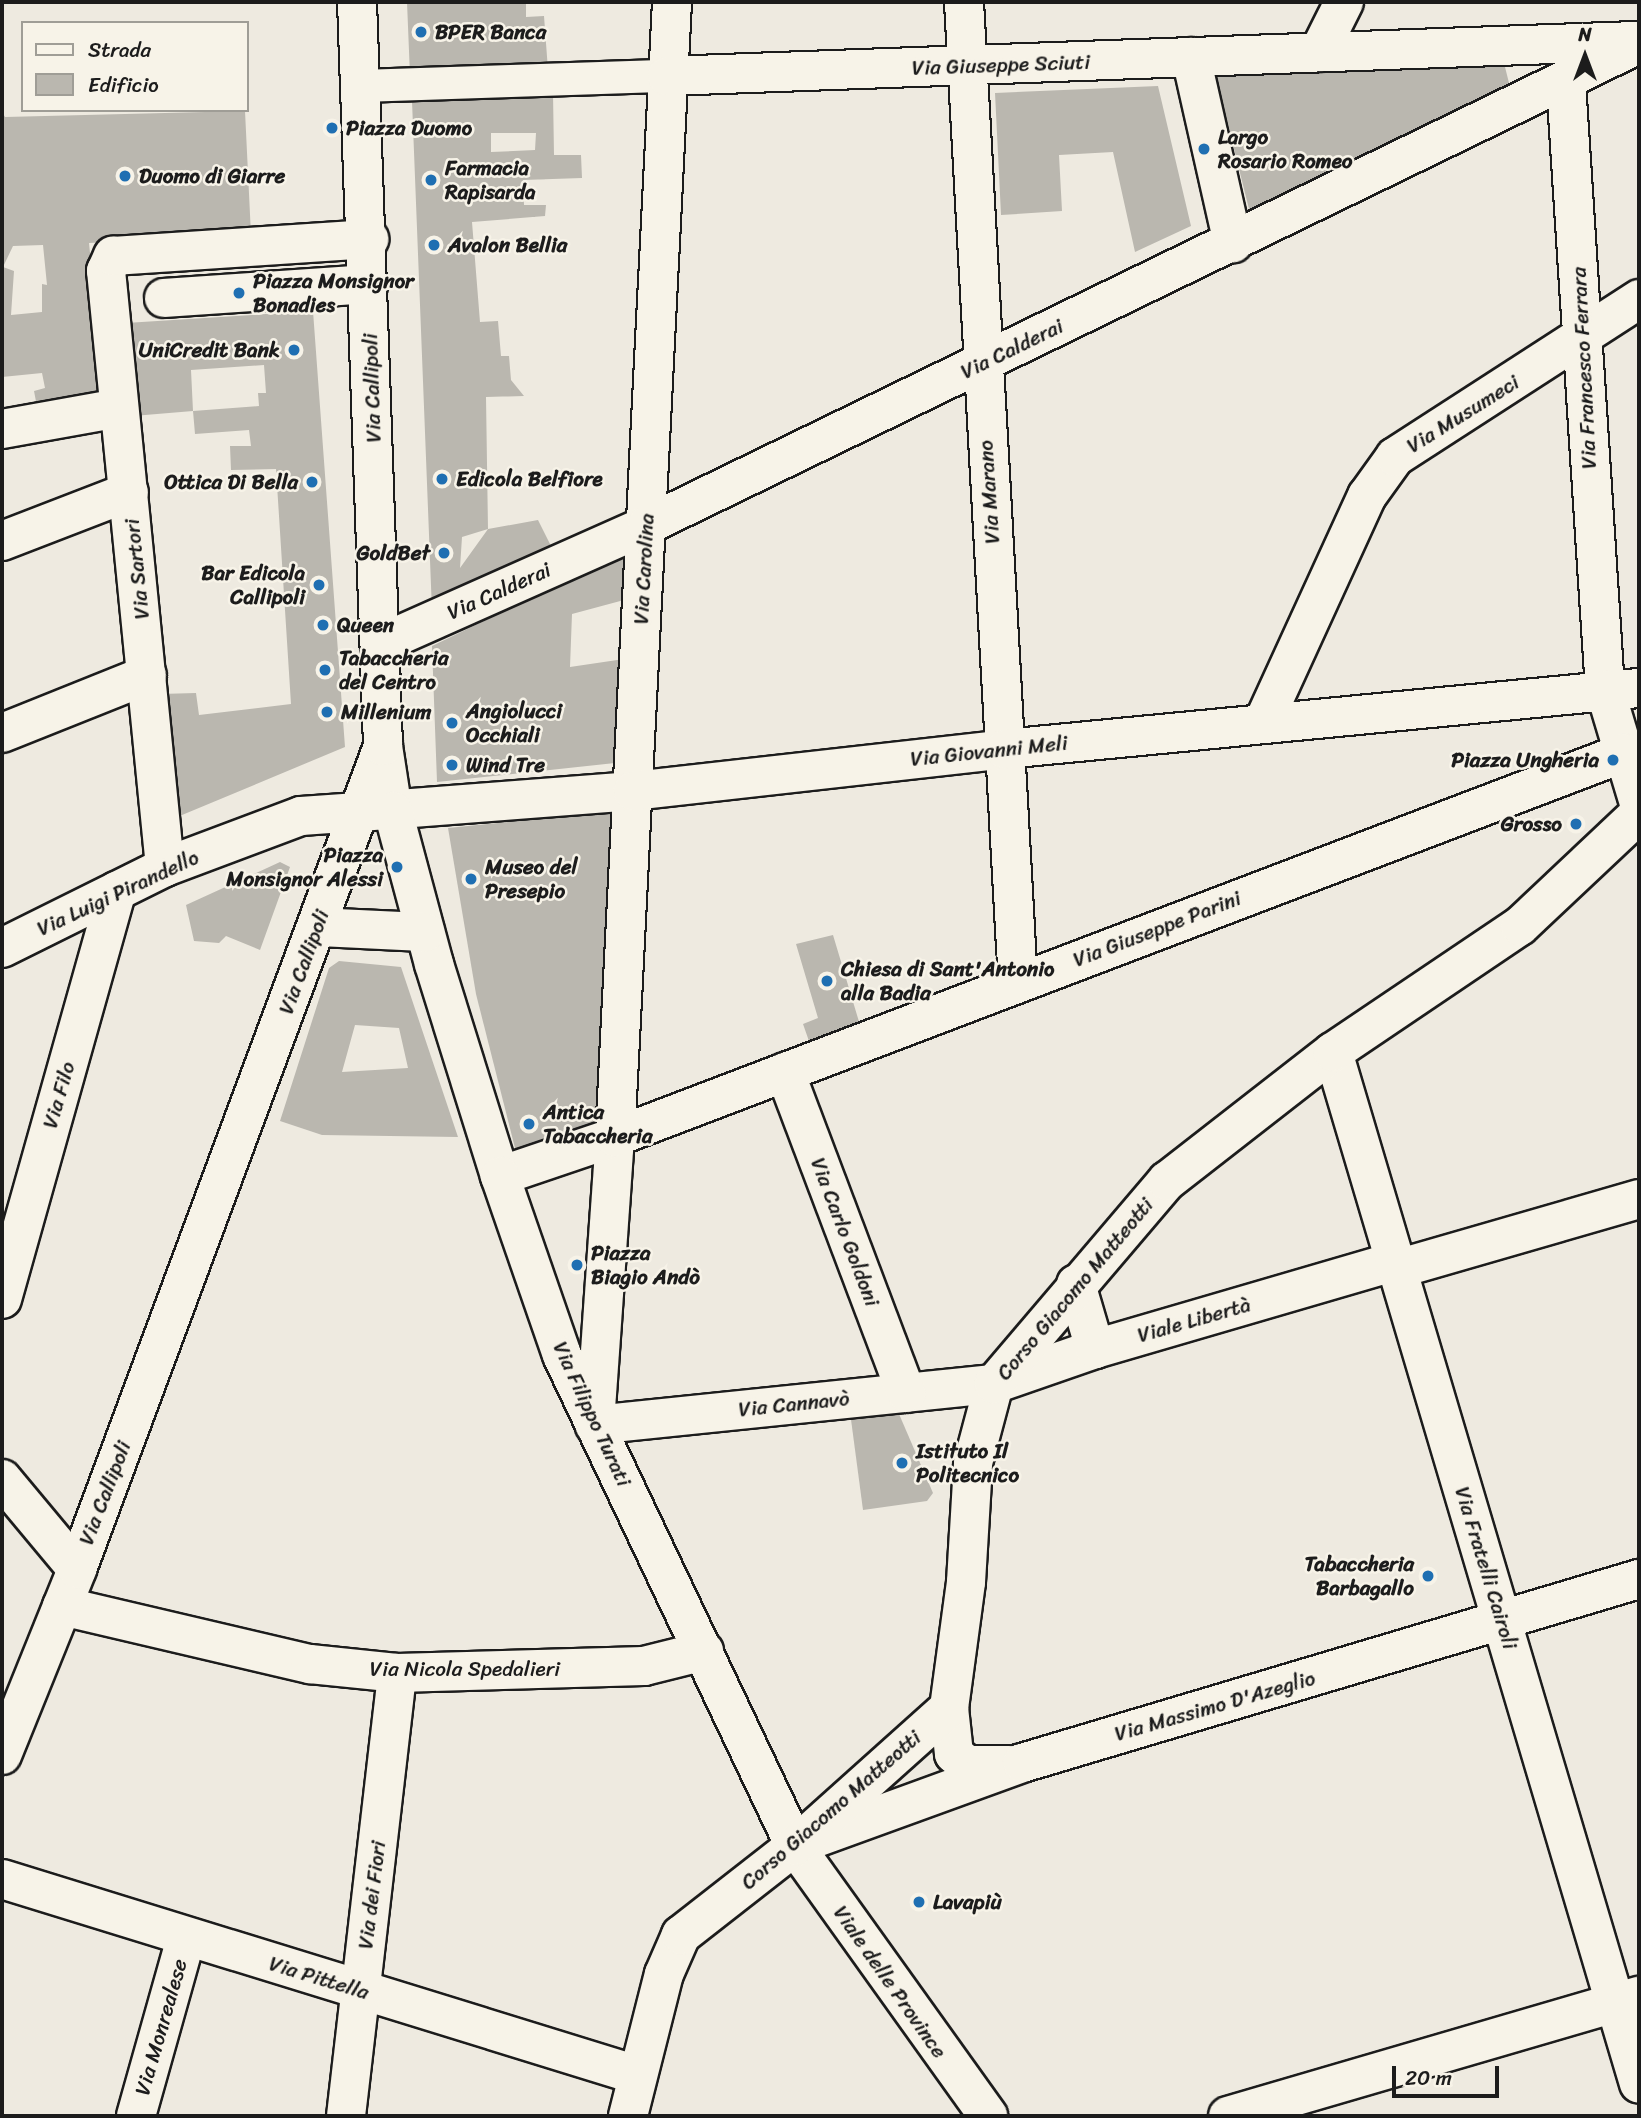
<!DOCTYPE html>
<html>
<head>
<meta charset="utf-8">
<style>
  body { margin:0 }
  #map { position:relative; width:1641px; height:2118px; overflow:hidden; background:#eeeae0; font-family:Sriracha,sans-serif }
  div>[style] { position:absolute }
  .building>* { inset:0; background:#bab7af }
  .roads { filter:drop-shadow(2px 0 #1c1c1c) drop-shadow(-2px 0 #1c1c1c) drop-shadow(0 2px #1c1c1c) drop-shadow(0 -2px #1c1c1c) }
  .pedestrian>* { height:32px; margin:-16px; padding:0 16px; transform-origin:16px; border-radius:16px; background:#f7f3e8 }
  .minor>* { height:38px; margin:-19px; padding:0 19px; transform-origin:19px; border-radius:19px; background:#f7f3e8 }
  .tertiary>* { height:38px; margin:-19px; padding:0 19px; transform-origin:19px; border-radius:19px; background:#f7f3e8 }
  .primary>* { height:38px; margin:-19px; padding:0 19px; transform-origin:19px; border-radius:19px; background:#f7f3e8 }
  .dots>* { width:19px; height:19px; translate:-50% -50%; box-sizing:border-box; border:4px solid #f7f3e8; border-radius:50% }
  span { translate:-50% -50%; white-space:nowrap; text-align:center; line-height:1.15; -webkit-text-stroke:5px #f7f3e8; paint-order:stroke }
  .poi-label { font-size:21px; color:#1c1c1c; font-weight:700 }
  .left { translate:0 -50%; text-align:left }
  .right { translate:-100% -50%; text-align:right }
  .street-label { font-size:21px; color:#1c1c1c }
  .frame { position:absolute; inset:0; border:4px solid #1c1c1c; pointer-events:none }
  .legend { position:absolute; left:21px; top:21px; width:228px; height:91px; box-sizing:border-box; background:#f7f3e8; border:2px solid #9f9d96; margin:0; padding:9px 12px; list-style:none; font-size:21px; color:#1c1c1c }
  .legend li { display:flex; align-items:center; gap:14px; height:35px }
  .legend b { width:35px; border:2px solid #9f9d96 }
  .north { position:absolute; left:1550px; top:21px; width:70px; height:70px; -webkit-text-stroke:5px #f7f3e8; paint-order:stroke; rotate:0deg; font-size:19px; font-weight:700; line-height:28px; text-align:center; color:#1c1c1c }
  .north::after { content:''; display:block; margin:auto; width:24px; height:32px; background:#1c1c1c; clip-path:polygon(50% 0,100% 100%,50% 72%,0 100%) }
  .scale { position:absolute; left:1392px; top:2066px; width:107px; height:32px; box-sizing:border-box; border:4px solid #1c1c1c; border-top:0; padding-left:9px; font-size:21px; line-height:24px; white-space:nowrap; color:#1c1c1c; -webkit-text-stroke:5px #f7f3e8; paint-order:stroke }
</style>
</head>
<body>
<div id="map">
  <div class="building">
    <div style="clip-path:polygon(407px 2px,526px 2px,526px 17px,544px 16px,548px 70px,410px 76px)"></div>
    <div style="clip-path:polygon(1502px 55px,1511px 91px,1250px 213px,1215px 73px)"></div>
    <div style="clip-path:polygon(1158px 86px,1191px 226px,1135px 252px,1113px 152px,1059px 155px,1062px 211px,1001px 215px,995px 93px)"></div>
    <div style="clip-path:polygon(evenodd,553px 93px,554px 155px,581px 155px,582px 178px,523px 180px,524px 205px,546px 205px,545px 216px,472px 222px,480px 322px,498px 321px,501px 356px,509px 356px,511px 380px,524px 396px,486px 397px,488px 529px,538px 520px,554px 552px,432px 611px,412px 101px,553px 93px,491px 133px,536px 133px,535px 150px,491px 152px,491px 133px,553px 93px,488px 529px,460px 568px,462px 537px,488px 529px)"></div>
    <div style="clip-path:polygon(evenodd,245px 111px,251px 235px,89px 243px,105px 400px,38px 412px,34px 391px,45px 388px,42px 373px,2px 377px,2px 112px,5px 117px,245px 111px,43px 245px,47px 285px,42px 284px,42px 312px,11px 315px,14px 271px,3px 267px,13px 246px,43px 245px)"></div>
    <div style="clip-path:polygon(313px 311px,345px 747px,170px 820px,160px 694px,196px 693px,199px 715px,291px 704px,276px 469px,231px 470px,230px 446px,251px 446px,249px 430px,195px 434px,193px 411px,259px 406px,258px 393px,266px 393px,264px 365px,191px 370px,193px 411px,133px 416px,126px 323px)"></div>
    <div style="clip-path:polygon(627px 552px,624px 600px,572px 614px,570px 667px,624px 659px,615px 763px,437px 782px,432px 646px)"></div>
    <div style="clip-path:polygon(614px 811px,597px 1127px,516px 1152px,476px 994px,448px 828px)"></div>
    <div style="clip-path:polygon(280px 862px,290px 867px,260px 950px,226px 936px,219px 943px,194px 941px,186px 905px)"></div>
    <div style="clip-path:polygon(833px 935px,860px 1025px,810px 1044px,803px 1024px,818px 1018px,796px 944px)"></div>
    <div style="clip-path:polygon(evenodd,339px 961px,401px 967px,458px 1137px,322px 1135px,280px 1121px,329px 968px,339px 961px,355px 1025px,399px 1028px,408px 1068px,342px 1072px,355px 1025px)"></div>
    <div style="clip-path:polygon(896px 1407px,933px 1493px,927px 1501px,863px 1510px,850px 1412px)"></div>
  </div>
  <div class="roads">
    <div class="pedestrian">
      <div style="left:362px;top:86px;width:305px;rotate:-1.9deg"></div>
    </div>
    <div class="minor">
      <div style="left:672px;top:2px;width:1136px;rotate:92.87deg"></div>
      <div style="left:615px;top:1137px;width:289px;rotate:94deg"></div>
      <div style="left:595px;top:1425px;width:401px;rotate:-5.9deg"></div>
      <div style="left:994px;top:1384px;width:107px;rotate:-19.1deg"></div>
      <div style="left:1095px;top:1349px;width:313px;rotate:-16.3deg"></div>
      <div style="left:964px;top:2px;width:981px;rotate:86.85deg"></div>
      <div style="left:1319px;top:52px;width:56px;rotate:-63.4deg"></div>
      <div style="left:1191px;top:57px;width:191px;rotate:77.3deg"></div>
      <div style="left:667px;top:76px;width:971px;rotate:-2.07deg"></div>
      <div style="left:1566px;top:83px;width:608px;rotate:86.32deg"></div>
      <div style="left:1605px;top:690px;width:118px;rotate:73.3deg"></div>
      <div style="left:164px;top:298px;width:205px;rotate:-3.9deg"></div>
      <div style="left:2px;top:429px;width:119px;rotate:-10.2deg"></div>
      <div style="left:2px;top:541px;width:136px;rotate:-21.1deg"></div>
      <div style="left:380px;top:644px;width:292px;rotate:-24deg"></div>
      <div style="left:647px;top:525px;width:1102px;rotate:-25.87deg"></div>
      <div style="left:1263px;top:723px;width:250px;rotate:-65.4deg"></div>
      <div style="left:1367px;top:496px;width:48px;rotate:-54.3deg"></div>
      <div style="left:1395px;top:457px;width:291px;rotate:-32.9deg"></div>
      <div style="left:2px;top:733px;width:156px;rotate:-21.8deg"></div>
      <div style="left:360px;top:812px;width:274px;rotate:-4.4deg"></div>
      <div style="left:633px;top:791px;width:374px;rotate:-6.4deg"></div>
      <div style="left:1005px;top:749px;width:637px;rotate:-5.5deg"></div>
      <div style="left:165px;top:867px;width:599px;rotate:-95.65deg"></div>
      <div style="left:106px;top:271px;width:17px;rotate:-65deg"></div>
      <div style="left:113px;top:256px;width:257px;rotate:-3.8deg"></div>
      <div style="left:785px;top:1072px;width:343px;rotate:69.3deg"></div>
      <div style="left:500px;top:1176px;width:121px;rotate:-18.7deg"></div>
      <div style="left:615px;top:1137px;width:1079px;rotate:-20.85deg"></div>
      <div style="left:1076px;top:1284px;width:68px;rotate:73.7deg"></div>
      <div style="left:2px;top:1299px;width:424px;rotate:-74.3deg"></div>
      <div style="left:2px;top:1479px;width:117px;rotate:50.2deg"></div>
      <div style="left:62px;top:1606px;width:255px;rotate:13.2deg"></div>
      <div style="left:310px;top:1664px;width:87px;rotate:5.9deg"></div>
      <div style="left:397px;top:1673px;width:247px;rotate:-1.6deg"></div>
      <div style="left:644px;top:1666px;width:62px;rotate:-14deg"></div>
      <div style="left:2px;top:1879px;width:665px;rotate:17.15deg"></div>
      <div style="left:136px;top:2116px;width:185px;rotate:-74.3deg"></div>
      <div style="left:346px;top:2116px;width:446px;rotate:-83.4deg"></div>
      <div style="left:1228px;top:2116px;width:428px;rotate:-16.3deg"></div>
    </div>
    <div class="tertiary">
      <div style="left:383px;top:746px;width:66px;rotate:81.3deg"></div>
      <div style="left:393px;top:811px;width:158px;rotate:75deg"></div>
      <div style="left:434px;top:964px;width:222px;rotate:72.7deg"></div>
      <div style="left:500px;top:1176px;width:189px;rotate:70.9deg"></div>
      <div style="left:562px;top:1355px;width:543px;rotate:64.61deg"></div>
      <div style="left:795px;top:1846px;width:332px;rotate:54.4deg"></div>
      <div style="left:318px;top:927px;width:107px;rotate:2.7deg"></div>
      <div style="left:2px;top:948px;width:182px;rotate:-26.4deg"></div>
      <div style="left:165px;top:867px;width:145px;rotate:-20.6deg"></div>
      <div style="left:301px;top:816px;width:57px;rotate:-4deg"></div>
      <div style="left:1333px;top:1052px;width:1076px;rotate:73.48deg"></div>
      <div style="left:1397px;top:1269px;width:252px;rotate:-16.1deg"></div>
      <div style="left:949px;top:1708px;width:46px;rotate:83.8deg"></div>
      <div style="left:954px;top:1754px;width:17px;rotate:40deg"></div>
      <div style="left:967px;top:1765px;width:42px"></div>
      <div style="left:816px;top:1838px;width:219px;rotate:-20deg"></div>
      <div style="left:1022px;top:1763px;width:644px;rotate:-16.61deg"></div>
      <div style="left:628px;top:2116px;width:146px;rotate:-75.8deg"></div>
      <div style="left:664px;top:1974px;width:43px;rotate:-66.4deg"></div>
      <div style="left:681px;top:1935px;width:145px;rotate:-38deg"></div>
      <div style="left:795px;top:1846px;width:207px;rotate:-41.9deg"></div>
      <div style="left:949px;top:1708px;width:127px;rotate:-82.3deg"></div>
      <div style="left:966px;top:1582px;width:119px;rotate:-86.6deg"></div>
      <div style="left:973px;top:1463px;width:82px;rotate:-75.1deg"></div>
      <div style="left:994px;top:1384px;width:267px;rotate:-49.6deg"></div>
      <div style="left:1167px;top:1181px;width:210px;rotate:-37.9deg"></div>
      <div style="left:1333px;top:1052px;width:225px;rotate:-34deg"></div>
      <div style="left:1520px;top:926px;width:163px;rotate:-43.3deg"></div>
    </div>
    <div class="primary">
      <div style="left:2px;top:1755px;width:201px;rotate:-68deg"></div>
      <div style="left:77px;top:1569px;width:878px;rotate:-69.6deg"></div>
      <div style="left:383px;top:746px;width:744px;rotate:-92deg"></div>
    </div>
  </div>
  <div class="dots">
    <div style="left:421px;top:32px;background:#1f6fb2"></div>
    <div style="left:332px;top:128px;background:#1f6fb2"></div>
    <div style="left:1204px;top:149px;background:#1f6fb2"></div>
    <div style="left:125px;top:176px;background:#1f6fb2"></div>
    <div style="left:431px;top:180px;background:#1f6fb2"></div>
    <div style="left:434px;top:245px;background:#1f6fb2"></div>
    <div style="left:239px;top:293px;background:#1f6fb2"></div>
    <div style="left:294px;top:350px;background:#1f6fb2"></div>
    <div style="left:442px;top:479px;background:#1f6fb2"></div>
    <div style="left:312px;top:482px;background:#1f6fb2"></div>
    <div style="left:444px;top:553px;background:#1f6fb2"></div>
    <div style="left:319px;top:585px;background:#1f6fb2"></div>
    <div style="left:323px;top:625px;background:#1f6fb2"></div>
    <div style="left:325px;top:670px;background:#1f6fb2"></div>
    <div style="left:327px;top:712px;background:#1f6fb2"></div>
    <div style="left:452px;top:723px;background:#1f6fb2"></div>
    <div style="left:1613px;top:760px;background:#1f6fb2"></div>
    <div style="left:452px;top:765px;background:#1f6fb2"></div>
    <div style="left:1576px;top:824px;background:#1f6fb2"></div>
    <div style="left:397px;top:867px;background:#1f6fb2"></div>
    <div style="left:471px;top:879px;background:#1f6fb2"></div>
    <div style="left:827px;top:981px;background:#1f6fb2"></div>
    <div style="left:529px;top:1124px;background:#1f6fb2"></div>
    <div style="left:577px;top:1265px;background:#1f6fb2"></div>
    <div style="left:902px;top:1463px;background:#1f6fb2"></div>
    <div style="left:1428px;top:1576px;background:#1f6fb2"></div>
    <div style="left:919px;top:1902px;background:#1f6fb2"></div>
  </div>
  <div class="poi-label">
    <span class="left" style="left:435px;top:32px">BPER Banca</span>
    <span class="left" style="left:346px;top:128px">Piazza Duomo</span>
    <span class="left" style="left:1218px;top:149px">Largo<br>Rosario Romeo</span>
    <span class="left" style="left:445px;top:180px">Farmacia<br>Rapisarda</span>
    <span class="left" style="left:139px;top:176px">Duomo di Giarre</span>
    <span class="left" style="left:448px;top:245px">Avalon Bellia</span>
    <span class="left" style="left:253px;top:293px">Piazza Monsignor<br>Bonadies</span>
    <span class="right" style="left:280px;top:350px">UniCredit Bank</span>
    <span class="left" style="left:456px;top:479px">Edicola Belfiore</span>
    <span class="right" style="left:298px;top:482px">Ottica Di Bella</span>
    <span class="right" style="left:430px;top:553px">GoldBet</span>
    <span class="right" style="left:305px;top:585px">Bar Edicola<br>Callipoli</span>
    <span class="left" style="left:337px;top:625px">Queen</span>
    <span class="left" style="left:339px;top:670px">Tabaccheria<br>del Centro</span>
    <span class="left" style="left:466px;top:723px">Angiolucci<br>Occhiali</span>
    <span class="left" style="left:341px;top:712px">Millenium</span>
    <span class="right" style="left:1599px;top:760px">Piazza Ungheria</span>
    <span class="left" style="left:466px;top:765px">Wind Tre</span>
    <span class="right" style="left:1562px;top:824px">Grosso</span>
    <span class="right" style="left:383px;top:867px">Piazza<br>Monsignor Alessi</span>
    <span class="left" style="left:485px;top:879px">Museo del<br>Presepio</span>
    <span class="left" style="left:841px;top:981px">Chiesa di Sant'Antonio<br>alla Badia</span>
    <span class="left" style="left:543px;top:1124px">Antica<br>Tabaccheria</span>
    <span class="left" style="left:591px;top:1265px">Piazza<br>Biagio Andò</span>
    <span class="left" style="left:916px;top:1463px">Istituto Il<br>Politecnico</span>
    <span class="right" style="left:1414px;top:1576px">Tabaccheria<br>Barbagallo</span>
    <span class="left" style="left:933px;top:1902px">Lavapiù</span>
  </div>
  <div class="street-label">
    <span style="left:1001px;top:65px;rotate:-2deg">Via Giuseppe Sciuti</span>
    <span style="left:1012px;top:349px;rotate:-26deg">Via Calderai</span>
    <span style="left:1584px;top:368px;rotate:-93deg">Via Francesco Ferrara</span>
    <span style="left:372px;top:388px;rotate:-92deg">Via Callipoli</span>
    <span style="left:1463px;top:414px;rotate:-32deg">Via Musumeci</span>
    <span style="left:989px;top:492px;rotate:-94deg">Via Marano</span>
    <span style="left:137px;top:569px;rotate:-96deg">Via Sartori</span>
    <span style="left:644px;top:569px;rotate:-87deg">Via Carolina</span>
    <span style="left:499px;top:591px;rotate:-24deg">Via Calderai</span>
    <span style="left:989px;top:751px;rotate:-6deg">Via Giovanni Meli</span>
    <span style="left:118px;top:893px;rotate:-25deg">Via Luigi Pirandello</span>
    <span style="left:1157px;top:929px;rotate:-21deg">Via Giuseppe Parini</span>
    <span style="left:304px;top:962px;rotate:-70deg">Via Callipoli</span>
    <span style="left:59px;top:1095px;rotate:-74deg">Via Filo</span>
    <span style="left:845px;top:1232px;rotate:69deg">Via Carlo Goldoni</span>
    <span style="left:1075px;top:1289px;rotate:-50deg">Corso Giacomo Matteotti</span>
    <span style="left:1194px;top:1320px;rotate:-16deg">Viale Libertà</span>
    <span style="left:794px;top:1404px;rotate:-6deg">Via Cannavò</span>
    <span style="left:592px;top:1414px;rotate:65deg">Via Filippo Turati</span>
    <span style="left:105px;top:1493px;rotate:-69deg">Via Callipoli</span>
    <span style="left:1486px;top:1568px;rotate:73deg">Via Fratelli Cairoli</span>
    <span style="left:465px;top:1669px">Via Nicola Spedalieri</span>
    <span style="left:1215px;top:1706px;rotate:-16deg">Via Massimo D'Azeglio</span>
    <span style="left:831px;top:1810px;rotate:-41deg">Corso Giacomo Matteotti</span>
    <span style="left:372px;top:1895px;rotate:-83deg">Via dei Fiori</span>
    <span style="left:319px;top:1978px;rotate:17deg">Via Pittella</span>
    <span style="left:890px;top:1982px;rotate:55deg">Viale delle Province</span>
    <span style="left:161px;top:2027px;rotate:-74deg">Via Monrealese</span>
  </div>
  <div class="frame"></div>
  <ul class="legend">
  <li><b style="height:9px;background:#f7f3e8"></b>Strada</li>
  <li><b style="height:19px;background:#bab7af"></b>Edificio</li>
  </ul>
  <div class="north">N</div>
  <div class="scale">20 m</div>
</div>
</body>
</html>
